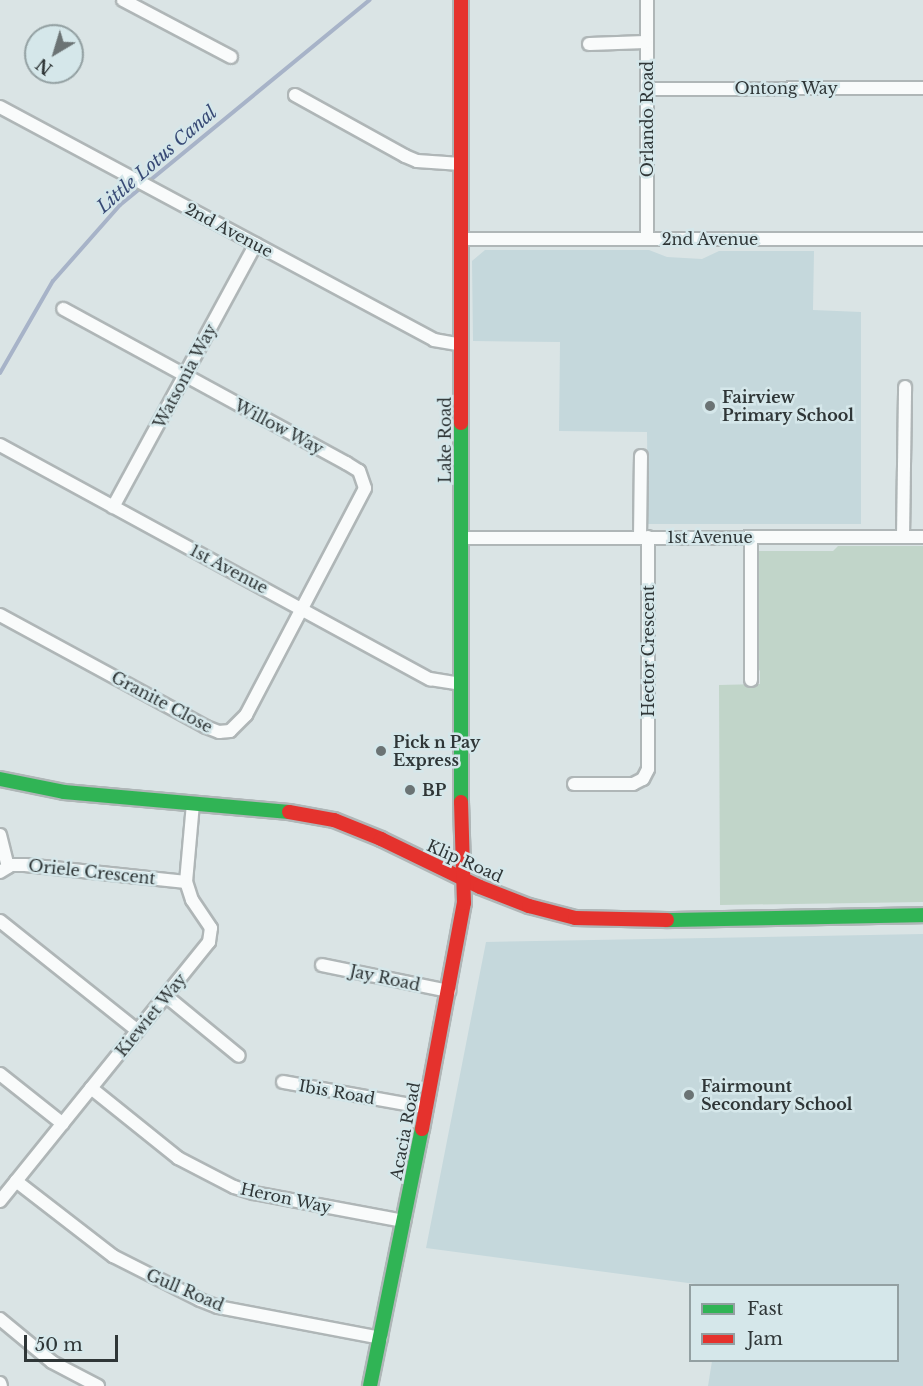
<!DOCTYPE html>
<html>
<head>
<meta charset="utf-8">
<style>
  body { margin:0 }
  #map { position:relative; width:923px; height:1386px; overflow:hidden; background:#dae4e5; font-family:"Libre Baskerville",serif }
  div>[style] { position:absolute }
  .built>* { inset:0; background:#c5d8dc }
  .green>* { inset:0; background:#c1d5c9 }
  .stream>* { height:4px; margin:-2px; padding:0 2px; transform-origin:2px; border-radius:2px; background:#a7b3c8 }
  .roads { filter:drop-shadow(2px 0 #afb6b7) drop-shadow(-2px 0 #afb6b7) drop-shadow(0 2px #afb6b7) drop-shadow(0 -2px #afb6b7) }
  .street>* { height:12px; margin:-6px; padding:0 6px; transform-origin:6px; border-radius:6px; background:#f9fbfb }
  .fast>* { height:14px; margin:-7px; padding:0 7px; transform-origin:7px; border-radius:7px; background:#30b455 }
  .jam>* { height:14px; margin:-7px; padding:0 7px; transform-origin:7px; border-radius:7px; background:#e5322d }
  .dots>* { width:16px; height:16px; translate:-50% -50%; box-sizing:border-box; border:3px solid #d5e7ea; border-radius:50% }
  span { translate:-50% -50%; white-space:nowrap; text-align:center; line-height:1.15; -webkit-text-stroke:5px #d5e7ea; paint-order:stroke }
  .street-label { font-size:16px; color:#2f3637 }
  .poi-label { font-size:16px; color:#2f3637; font-weight:700 }
  .left { translate:0 -50%; text-align:left }
  .water-label { font-size:18px; color:#384a75; font-style:italic }
  .legend { position:absolute; left:689px; top:1284px; width:210px; height:78px; box-sizing:border-box; background:#d5e7ea; border:2px solid #93a0a2; margin:0; padding:8px 10px; list-style:none; font-size:18px; color:#2f3637 }
  .legend li { display:flex; align-items:center; gap:12px; height:30px }
  .legend b { width:30px; border:2px solid #93a0a2 }
  .north { position:absolute; left:24px; top:24px; width:60px; height:60px; box-sizing:border-box; background:#d5e7ea; border:2px solid #93a0a2; border-radius:50%; rotate:218deg; font-size:16px; font-weight:700; line-height:24px; text-align:center; color:#2f3637 }
  .north::after { content:''; display:block; margin:auto; width:21px; height:27px; background:#6b7374; clip-path:polygon(50% 0,100% 100%,50% 72%,0 100%) }
  .scale { position:absolute; left:24px; top:1335px; width:94px; height:27px; box-sizing:border-box; border:3px solid #2f3637; border-top:0; padding-left:8px; font-size:18px; line-height:21px; white-space:nowrap; color:#2f3637; -webkit-text-stroke:4px #d5e7ea; paint-order:stroke }
</style>
</head>
<body>
<div id="map">
  <div class="built">
    <div style="clip-path:polygon(485px 250px,649px 250px,667px 257px,702px 259px,719px 251px,814px 251px,813px 310px,861px 312px,861px 524px,648px 524px,647px 432px,559px 431px,560px 342px,473px 341px,472px 261px)"></div>
    <div style="clip-path:polygon(923px 934px,923px 1386px,708px 1386px,712px 1361px,898px 1360px,898px 1286px,703px 1285px,426px 1248px,486px 942px)"></div>
  </div>
  <div class="green">
    <div style="clip-path:polygon(838px 546px,923px 546px,923px 902px,720px 905px,719px 685px,760px 684px,760px 671px,755px 664px,755px 554px,759px 551px,833px 551px)"></div>
  </div>
  <div class="stream">
    <div style="left:0;top:373px;width:106px;rotate:-60.1deg"></div>
    <div style="left:53px;top:281px;width:101px;rotate:-48.6deg"></div>
    <div style="left:120px;top:205px;width:323px;rotate:-39.4deg"></div>
  </div>
  <div class="roads">
    <div class="street">
      <div style="left:123px;top:0;width:122px;rotate:27.8deg"></div>
      <div style="left:647px;top:0;width:239px;rotate:90deg"></div>
      <div style="left:589px;top:44px;width:57px;rotate:-2deg"></div>
      <div style="left:648px;top:89px;width:275px;rotate:-0.2deg"></div>
      <div style="left:295px;top:95px;width:126px;rotate:29deg"></div>
      <div style="left:405px;top:156px;width:13px;rotate:23deg"></div>
      <div style="left:417px;top:161px;width:44px;rotate:3.9deg"></div>
      <div style="left:0;top:107px;width:493px;rotate:28.2deg"></div>
      <div style="left:434px;top:340px;width:27px;rotate:10deg"></div>
      <div style="left:462px;top:239px;width:461px"></div>
      <div style="left:0;top:445px;width:490px;rotate:28.6deg"></div>
      <div style="left:430px;top:679px;width:31px;rotate:9deg"></div>
      <div style="left:113px;top:507px;width:299px;rotate:-61.5deg"></div>
      <div style="left:640px;top:537px;width:81px;rotate:-89.3deg"></div>
      <div style="left:903px;top:537px;width:150px;rotate:-89.2deg"></div>
      <div style="left:462px;top:538px;width:461px;rotate:-0.1deg"></div>
      <div style="left:0;top:615px;width:234px;rotate:28.5deg"></div>
      <div style="left:206px;top:727px;width:14px;rotate:21deg"></div>
      <div style="left:219px;top:732px;width:11px;rotate:-5deg"></div>
      <div style="left:230px;top:731px;width:23px;rotate:-45deg"></div>
      <div style="left:246px;top:715px;width:256px;rotate:-62.3deg"></div>
      <div style="left:365px;top:488px;width:18px;rotate:-109deg"></div>
      <div style="left:359px;top:471px;width:15px;rotate:-148deg"></div>
      <div style="left:346px;top:463px;width:322px;rotate:-151.4deg"></div>
      <div style="left:751px;top:680px;width:143px;rotate:-90deg"></div>
      <div style="left:574px;top:784px;width:59px"></div>
      <div style="left:633px;top:784px;width:11px;rotate:-27deg"></div>
      <div style="left:643px;top:779px;width:11px;rotate:-63deg"></div>
      <div style="left:648px;top:769px;width:232px;rotate:-90deg"></div>
      <div style="left:0;top:835px;width:33px;rotate:76deg"></div>
      <div style="left:0;top:872px;width:13px;rotate:-32deg"></div>
      <div style="left:11px;top:865px;width:14px"></div>
      <div style="left:25px;top:865px;width:162px;rotate:6deg"></div>
      <div style="left:0;top:921px;width:176px;rotate:38.6deg"></div>
      <div style="left:322px;top:965px;width:130px;rotate:11.6deg"></div>
      <div style="left:166px;top:996px;width:94px;rotate:39.4deg"></div>
      <div style="left:0;top:1074px;width:80px;rotate:38.4deg"></div>
      <div style="left:283px;top:1082px;width:146px;rotate:10.2deg"></div>
      <div style="left:91px;top:1088px;width:112px;rotate:38.8deg"></div>
      <div style="left:178px;top:1158px;width:63px;rotate:27.4deg"></div>
      <div style="left:234px;top:1187px;width:21px;rotate:17deg"></div>
      <div style="left:254px;top:1193px;width:153px;rotate:10.6deg"></div>
      <div style="left:16px;top:1181px;width:123px;rotate:37.7deg"></div>
      <div style="left:113px;top:1256px;width:97px;rotate:26.8deg"></div>
      <div style="left:200px;top:1300px;width:19px;rotate:21deg"></div>
      <div style="left:218px;top:1307px;width:166px;rotate:10.8deg"></div>
      <div style="left:0;top:1201px;width:333px;rotate:-51.1deg"></div>
      <div style="left:209px;top:942px;width:14px;rotate:-82deg"></div>
      <div style="left:211px;top:928px;width:34px;rotate:-124deg"></div>
      <div style="left:192px;top:900px;width:19px;rotate:-108deg"></div>
      <div style="left:186px;top:882px;width:78px;rotate:-84.9deg"></div>
      <div style="left:0;top:1319px;width:67px;rotate:39.6deg"></div>
      <div style="left:52px;top:1362px;width:52px;rotate:27.6deg"></div>
      <div style="left:0;top:1383px;width:3px;rotate:72deg"></div>
    </div>
    <div class="fast">
      <div style="left:461px;top:423px;width:379px;rotate:90deg"></div>
      <div style="left:0;top:779px;width:65px;rotate:11.5deg"></div>
      <div style="left:64px;top:792px;width:226px;rotate:5.1deg"></div>
      <div style="left:667px;top:920px;width:256px;rotate:-1.1deg"></div>
      <div style="left:370px;top:1386px;width:262px;rotate:-78.6deg"></div>
    </div>
    <div class="jam">
      <div style="left:461px;top:0;width:423px;rotate:90deg"></div>
      <div style="left:289px;top:812px;width:46px;rotate:10.1deg"></div>
      <div style="left:334px;top:820px;width:51px;rotate:22deg"></div>
      <div style="left:381px;top:839px;width:110px;rotate:25.9deg"></div>
      <div style="left:480px;top:887px;width:53px;rotate:21.2deg"></div>
      <div style="left:529px;top:906px;width:48px;rotate:14.6deg"></div>
      <div style="left:575px;top:918px;width:92px;rotate:1.2deg"></div>
      <div style="left:422px;top:1129px;width:230px;rotate:-79.5deg"></div>
      <div style="left:464px;top:903px;width:101px;rotate:-91.7deg"></div>
    </div>
  </div>
  <div class="dots">
    <div style="left:710px;top:406px;background:#6b7374"></div>
    <div style="left:381px;top:751px;background:#6b7374"></div>
    <div style="left:410px;top:790px;background:#6b7374"></div>
    <div style="left:689px;top:1095px;background:#6b7374"></div>
  </div>
  <div class="street-label">
    <span style="left:786px;top:88px">Ontong Way</span>
    <span style="left:647px;top:119px;rotate:-90deg">Orlando Road</span>
    <span style="left:229px;top:230px;rotate:28deg">2nd Avenue</span>
    <span style="left:710px;top:239px">2nd Avenue</span>
    <span style="left:185px;top:376px;rotate:-62deg">Watsonia Way</span>
    <span style="left:279px;top:427px;rotate:28deg">Willow Way</span>
    <span style="left:445px;top:440px;rotate:-90deg">Lake Road</span>
    <span style="left:710px;top:537px">1st Avenue</span>
    <span style="left:229px;top:569px;rotate:28deg">1st Avenue</span>
    <span style="left:648px;top:651px;rotate:-90deg">Hector Crescent</span>
    <span style="left:162px;top:702px;rotate:28deg">Granite Close</span>
    <span style="left:465px;top:861px;rotate:24deg">Klip Road</span>
    <span style="left:92px;top:872px;rotate:6deg">Oriele Crescent</span>
    <span style="left:385px;top:978px;rotate:12deg">Jay Road</span>
    <span style="left:151px;top:1015px;rotate:-51deg">Kiewiet Way</span>
    <span style="left:337px;top:1092px;rotate:10deg">Ibis Road</span>
    <span style="left:405px;top:1131px;rotate:-79deg">Acacia Road</span>
    <span style="left:286px;top:1198px;rotate:12deg">Heron Way</span>
    <span style="left:185px;top:1290px;rotate:23deg">Gull Road</span>
  </div>
  <div class="poi-label">
    <span class="left" style="left:722px;top:406px">Fairview<br>Primary School</span>
    <span class="left" style="left:393px;top:751px">Pick n Pay<br>Express</span>
    <span class="left" style="left:422px;top:790px">BP</span>
    <span class="left" style="left:701px;top:1095px">Fairmount<br>Secondary School</span>
  </div>
  <div class="water-label">
    <span style="left:157px;top:160px;rotate:-41deg">Little Lotus Canal</span>
  </div>
  <ul class="legend">
  <li><b style="height:8px;background:#30b455"></b>Fast</li>
  <li><b style="height:8px;background:#e5322d"></b>Jam</li>
  </ul>
  <div class="north">N</div>
  <div class="scale">50 m</div>
</div>
</body>
</html>
